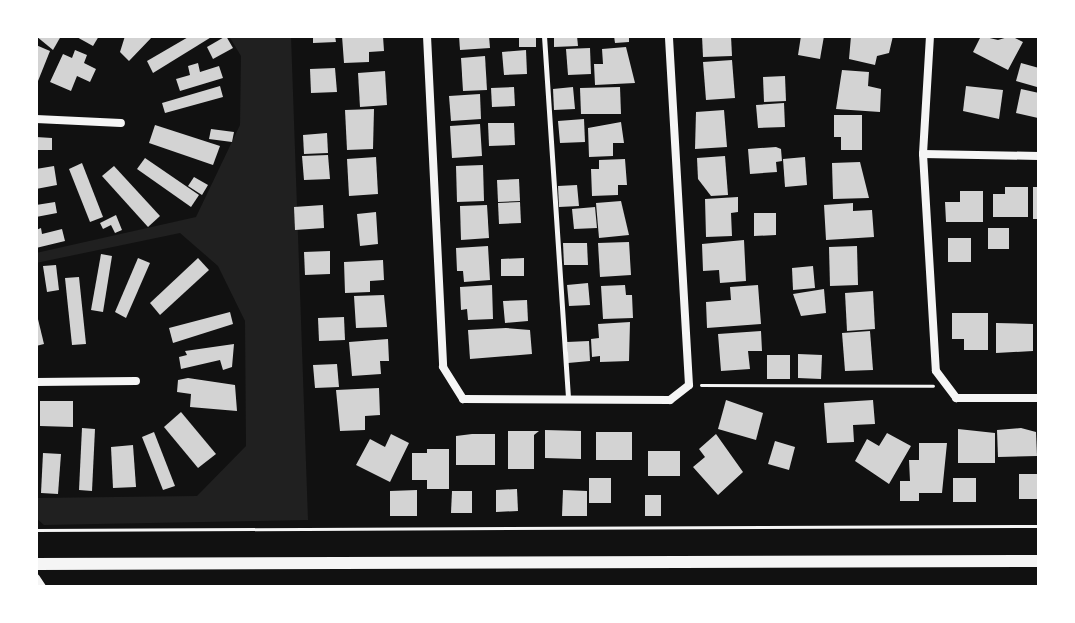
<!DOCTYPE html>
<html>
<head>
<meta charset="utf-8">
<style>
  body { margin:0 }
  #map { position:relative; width:1075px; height:623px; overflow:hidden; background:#111; font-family:Karla,sans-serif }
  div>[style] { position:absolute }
  .green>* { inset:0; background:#202020 }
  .building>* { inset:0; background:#d3d3d3 }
  .path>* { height:3px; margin:-1.5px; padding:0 1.5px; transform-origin:1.5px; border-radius:1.5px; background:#f5f5f5 }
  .service>* { height:5px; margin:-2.5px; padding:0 2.5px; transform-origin:2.5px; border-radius:2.5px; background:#f5f5f5 }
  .minor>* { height:8px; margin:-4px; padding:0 4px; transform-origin:4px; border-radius:4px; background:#f5f5f5 }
  .secondary>* { height:12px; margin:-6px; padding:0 6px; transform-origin:6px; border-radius:6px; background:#f5f5f5 }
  span { translate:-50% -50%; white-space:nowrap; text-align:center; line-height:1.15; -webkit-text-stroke:7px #fff; paint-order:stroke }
  .frame { position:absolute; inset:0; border:38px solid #fff; pointer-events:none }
</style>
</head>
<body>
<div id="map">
  <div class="green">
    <div style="clip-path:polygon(229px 36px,291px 36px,308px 520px,44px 525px,36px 518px,36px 498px,197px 496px,246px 446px,245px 321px,218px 266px,180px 233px,36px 263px,36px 253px,196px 217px,240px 125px,241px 56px)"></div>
  </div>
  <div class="building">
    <div style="clip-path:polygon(36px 36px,61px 36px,53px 50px)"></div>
    <div style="clip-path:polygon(75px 36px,99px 36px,93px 46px)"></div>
    <div style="clip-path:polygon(125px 36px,135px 37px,153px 36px,129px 61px,120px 52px)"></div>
    <div style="clip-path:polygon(190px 36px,213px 36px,153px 73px,147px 61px)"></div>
    <div style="clip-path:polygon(226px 36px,233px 48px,213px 59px,207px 47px)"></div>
    <div style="clip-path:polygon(313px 36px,335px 36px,336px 42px,313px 43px)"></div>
    <div style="clip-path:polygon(342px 36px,383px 36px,384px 51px,369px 52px,369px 62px,344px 63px)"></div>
    <div style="clip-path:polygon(459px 36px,489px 36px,490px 48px,460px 50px)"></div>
    <div style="clip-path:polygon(519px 36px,536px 36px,536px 47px,519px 47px)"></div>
    <div style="clip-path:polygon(554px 36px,577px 36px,578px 46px,554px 47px)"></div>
    <div style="clip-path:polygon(614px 36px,629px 36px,629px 42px,615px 43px)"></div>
    <div style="clip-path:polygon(702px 36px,731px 36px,732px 56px,703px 57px)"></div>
    <div style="clip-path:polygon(801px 36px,824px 36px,820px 59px,798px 55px)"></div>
    <div style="clip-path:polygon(851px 36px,893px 36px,889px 53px,877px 56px,875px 65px,849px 59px)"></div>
    <div style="clip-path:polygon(981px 36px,998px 40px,1011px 36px,1023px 42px,1008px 70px,973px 52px)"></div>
    <div style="clip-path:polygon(36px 45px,50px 51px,36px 86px)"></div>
    <div style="clip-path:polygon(626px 47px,635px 83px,595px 85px,594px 64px,603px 64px,602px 49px)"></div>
    <div style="clip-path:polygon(590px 48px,591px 74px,568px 75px,566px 49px)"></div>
    <div style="clip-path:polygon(75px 50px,87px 55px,84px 63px,96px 69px,90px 82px,77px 76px,71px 91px,50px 82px,63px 54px,72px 58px)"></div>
    <div style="clip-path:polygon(526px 50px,527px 74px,504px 75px,502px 52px)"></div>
    <div style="clip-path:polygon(485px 56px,487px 90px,463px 91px,461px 58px)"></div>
    <div style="clip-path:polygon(732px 60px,735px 98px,706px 100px,703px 62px)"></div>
    <div style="clip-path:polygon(198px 63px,200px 72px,219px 66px,223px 78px,180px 91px,176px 79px,190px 75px,188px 66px)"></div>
    <div style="clip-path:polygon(1021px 63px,1039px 68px,1037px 87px,1016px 81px)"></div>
    <div style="clip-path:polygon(335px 68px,337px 92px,311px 93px,310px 69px)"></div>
    <div style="clip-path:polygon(842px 70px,869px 72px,868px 86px,881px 89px,880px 112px,836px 109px)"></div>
    <div style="clip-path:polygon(385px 71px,387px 105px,360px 107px,358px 73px)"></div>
    <div style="clip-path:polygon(785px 76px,786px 101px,764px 102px,763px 77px)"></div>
    <div style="clip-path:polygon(220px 86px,223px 97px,165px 113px,162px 103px)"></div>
    <div style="clip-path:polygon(966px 86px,1003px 90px,999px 119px,963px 111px)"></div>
    <div style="clip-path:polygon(514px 87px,515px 106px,492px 107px,491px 88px)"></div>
    <div style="clip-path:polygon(573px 87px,575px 109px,554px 110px,553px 89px)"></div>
    <div style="clip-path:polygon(620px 87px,621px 114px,581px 114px,580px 88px)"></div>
    <div style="clip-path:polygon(1021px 89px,1039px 93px,1038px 118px,1016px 113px)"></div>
    <div style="clip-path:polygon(480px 94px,481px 119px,451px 121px,449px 96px)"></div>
    <div style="clip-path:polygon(784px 103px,785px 127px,758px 128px,756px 105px)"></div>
    <div style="clip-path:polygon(374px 109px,373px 149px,347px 150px,345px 110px)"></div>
    <div style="clip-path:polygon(724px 110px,727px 147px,695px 149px,696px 112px)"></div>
    <div style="clip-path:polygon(834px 115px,862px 115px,862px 150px,841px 150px,841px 137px,834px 137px)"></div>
    <div style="clip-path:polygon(584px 119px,585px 142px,560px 143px,558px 121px)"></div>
    <div style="clip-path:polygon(621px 122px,624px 143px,613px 143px,613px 156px,589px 157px,588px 128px)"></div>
    <div style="clip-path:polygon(488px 123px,514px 123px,515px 145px,489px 146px)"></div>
    <div style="clip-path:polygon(480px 124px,482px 156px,452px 158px,450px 126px)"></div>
    <div style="clip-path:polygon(155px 125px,220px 146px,213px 165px,149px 143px)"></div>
    <div style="clip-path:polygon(211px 129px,234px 132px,232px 142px,209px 139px)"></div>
    <div style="clip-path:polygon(327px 133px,328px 153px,304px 154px,303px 135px)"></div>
    <div style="clip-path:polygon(36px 137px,52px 138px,52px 150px,36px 150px)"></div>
    <div style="clip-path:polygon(776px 147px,781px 149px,782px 161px,776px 162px,777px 172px,750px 174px,748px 149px)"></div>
    <div style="clip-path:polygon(328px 155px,330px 179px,304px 180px,302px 156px)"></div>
    <div style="clip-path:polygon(725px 156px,728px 195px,711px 196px,698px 179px,697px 158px)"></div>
    <div style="clip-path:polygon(376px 157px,378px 194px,349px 196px,347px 159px)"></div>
    <div style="clip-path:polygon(805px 157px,807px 185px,785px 187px,783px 159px)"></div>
    <div style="clip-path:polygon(145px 158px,199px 195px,191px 207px,137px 169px)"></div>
    <div style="clip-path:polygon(625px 159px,627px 185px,618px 185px,618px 195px,592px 196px,591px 169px,599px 169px,599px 160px)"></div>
    <div style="clip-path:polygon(860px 162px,869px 198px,833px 199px,832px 163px)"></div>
    <div style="clip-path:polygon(82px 163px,103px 217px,90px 222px,69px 169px)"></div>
    <div style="clip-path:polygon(483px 165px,484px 201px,457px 202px,456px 166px)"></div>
    <div style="clip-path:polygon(54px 166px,57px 185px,36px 189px,36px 169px)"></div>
    <div style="clip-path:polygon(114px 166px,160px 216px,148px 227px,102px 176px)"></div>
    <div style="clip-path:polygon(194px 177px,208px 185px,202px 195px,188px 186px)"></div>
    <div style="clip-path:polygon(519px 179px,520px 201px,498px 202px,497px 180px)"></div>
    <div style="clip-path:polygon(577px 185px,579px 206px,559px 207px,558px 186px)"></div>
    <div style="clip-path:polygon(1005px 187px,1028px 187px,1028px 217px,993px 217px,993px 194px,1005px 194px)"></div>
    <div style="clip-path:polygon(1033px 187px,1039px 187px,1039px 219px,1033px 219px)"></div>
    <div style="clip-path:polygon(960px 191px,983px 191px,983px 222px,946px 222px,945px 202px,960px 202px)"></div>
    <div style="clip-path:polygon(738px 197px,738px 212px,731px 213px,732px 236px,706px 237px,705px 199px)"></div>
    <div style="clip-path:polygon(621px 201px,629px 235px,599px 238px,596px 203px)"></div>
    <div style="clip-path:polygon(55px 202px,57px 213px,36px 217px,36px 205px)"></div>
    <div style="clip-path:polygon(520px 202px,521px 223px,499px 224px,498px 203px)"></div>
    <div style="clip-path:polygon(853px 203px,853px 211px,872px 210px,874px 237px,826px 240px,824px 205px)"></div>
    <div style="clip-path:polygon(323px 205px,324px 228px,295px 230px,294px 207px)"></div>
    <div style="clip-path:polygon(487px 205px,489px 238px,461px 240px,460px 206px)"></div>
    <div style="clip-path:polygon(595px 207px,597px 228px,574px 229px,572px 209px)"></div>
    <div style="clip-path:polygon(376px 212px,378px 244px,360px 246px,357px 214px)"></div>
    <div style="clip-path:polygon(754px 213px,776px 213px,776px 235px,754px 236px)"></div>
    <div style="clip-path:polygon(116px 215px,122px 230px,115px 233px,111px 225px,103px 229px,100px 223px)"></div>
    <div style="clip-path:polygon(41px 228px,42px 234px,62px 229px,65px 241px,36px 248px,36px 230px)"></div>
    <div style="clip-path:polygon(988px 228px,1009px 228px,1009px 249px,988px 249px)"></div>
    <div style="clip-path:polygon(948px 238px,971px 238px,971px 262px,948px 262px)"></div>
    <div style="clip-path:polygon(744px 240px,746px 281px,720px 283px,719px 270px,703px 271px,702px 244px)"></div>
    <div style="clip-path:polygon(629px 242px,631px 275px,600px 277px,598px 243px)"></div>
    <div style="clip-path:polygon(563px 243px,587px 243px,588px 265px,564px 265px)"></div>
    <div style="clip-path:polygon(488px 246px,490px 280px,464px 282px,463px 271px,457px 271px,456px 248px)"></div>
    <div style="clip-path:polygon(857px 246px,858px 285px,830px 286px,829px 247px)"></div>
    <div style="clip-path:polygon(330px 251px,330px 274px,305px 275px,304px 252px)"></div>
    <div style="clip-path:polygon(101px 254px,112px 256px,103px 312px,91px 310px)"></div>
    <div style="clip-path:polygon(138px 258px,150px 263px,126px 318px,115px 312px)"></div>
    <div style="clip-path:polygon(198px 258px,209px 270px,160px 315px,150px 303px)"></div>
    <div style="clip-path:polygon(524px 258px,524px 276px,501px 276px,501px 259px)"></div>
    <div style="clip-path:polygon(383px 260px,384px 280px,370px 281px,370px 292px,345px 293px,344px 262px)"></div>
    <div style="clip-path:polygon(56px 265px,59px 290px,47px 292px,43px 266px)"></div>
    <div style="clip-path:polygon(813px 266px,815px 288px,793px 290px,792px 268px)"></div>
    <div style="clip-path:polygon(79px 277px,86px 344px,72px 345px,65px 278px)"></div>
    <div style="clip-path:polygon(588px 283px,590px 305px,569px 306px,567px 285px)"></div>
    <div style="clip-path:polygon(492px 285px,493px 319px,468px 320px,467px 309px,461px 310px,460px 287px)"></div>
    <div style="clip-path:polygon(625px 285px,626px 295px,632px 295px,633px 318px,603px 319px,601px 286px)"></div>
    <div style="clip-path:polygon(758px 285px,761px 324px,707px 328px,706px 302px,731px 300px,730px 287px)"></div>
    <div style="clip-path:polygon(824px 289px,826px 313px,801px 316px,793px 294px)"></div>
    <div style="clip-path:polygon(873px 291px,875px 329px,847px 331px,845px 293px)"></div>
    <div style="clip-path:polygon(384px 295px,387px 327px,356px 328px,354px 296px)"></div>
    <div style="clip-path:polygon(527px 300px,528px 321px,505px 323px,503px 301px)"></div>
    <div style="clip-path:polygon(36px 311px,44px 344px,36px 346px)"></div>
    <div style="clip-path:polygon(230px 312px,233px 324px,173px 343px,169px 328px)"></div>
    <div style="clip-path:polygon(952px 313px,988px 313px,988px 350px,964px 350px,964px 339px,952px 339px)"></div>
    <div style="clip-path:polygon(344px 317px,345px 340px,319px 341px,318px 318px)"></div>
    <div style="clip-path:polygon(630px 322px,629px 361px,600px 362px,600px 356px,592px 357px,591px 339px,599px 338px,598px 324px)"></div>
    <div style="clip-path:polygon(996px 323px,1033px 324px,1033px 351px,996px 353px)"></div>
    <div style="clip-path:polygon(506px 328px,530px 330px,532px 354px,470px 359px,468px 330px)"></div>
    <div style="clip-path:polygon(761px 331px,762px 351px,748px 351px,750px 369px,721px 371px,718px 334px)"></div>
    <div style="clip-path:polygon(870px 331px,873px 370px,845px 371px,842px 333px)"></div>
    <div style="clip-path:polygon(388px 339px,389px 361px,380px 361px,381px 374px,352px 376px,349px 342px)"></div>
    <div style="clip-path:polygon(589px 341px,590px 361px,568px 363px,567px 342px)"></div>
    <div style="clip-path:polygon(234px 344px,232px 367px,223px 370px,220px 360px,181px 369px,179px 357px,187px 355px,185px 351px)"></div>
    <div style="clip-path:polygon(798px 354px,822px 355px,821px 379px,798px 378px)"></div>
    <div style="clip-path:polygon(767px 355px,790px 355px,790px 379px,767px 379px)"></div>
    <div style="clip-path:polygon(337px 364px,339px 387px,315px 388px,313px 365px)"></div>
    <div style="clip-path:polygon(188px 378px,235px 385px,237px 411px,190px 407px,191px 394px,177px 392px,178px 380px)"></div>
    <div style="clip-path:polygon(379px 388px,380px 415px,365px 416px,365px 430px,340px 431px,336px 390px)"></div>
    <div style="clip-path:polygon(726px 400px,763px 413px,756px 440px,718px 429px)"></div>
    <div style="clip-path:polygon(873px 400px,875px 424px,853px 425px,854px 442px,827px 443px,824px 403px)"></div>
    <div style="clip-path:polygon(40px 401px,73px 401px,73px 427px,40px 426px)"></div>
    <div style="clip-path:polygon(181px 412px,216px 454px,198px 468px,164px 427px)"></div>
    <div style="clip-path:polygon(82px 428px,95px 429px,92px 491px,79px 490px)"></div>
    <div style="clip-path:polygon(1021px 428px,1036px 432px,1037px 456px,998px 457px,997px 430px)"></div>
    <div style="clip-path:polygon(958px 429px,995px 433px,995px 463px,958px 463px)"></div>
    <div style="clip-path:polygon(545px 430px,581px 431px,581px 459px,545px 458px)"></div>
    <div style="clip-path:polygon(508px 431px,539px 431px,534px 435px,534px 469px,508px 469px)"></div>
    <div style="clip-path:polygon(154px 432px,175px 486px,163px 490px,142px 437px)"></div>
    <div style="clip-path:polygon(596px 432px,632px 432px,632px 460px,596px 460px)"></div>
    <div style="clip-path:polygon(887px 433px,911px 446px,889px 484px,855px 461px,867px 439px,879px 446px)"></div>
    <div style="clip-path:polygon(391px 434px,409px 443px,390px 482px,356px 465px,370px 439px,385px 447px)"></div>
    <div style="clip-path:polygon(472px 434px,495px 434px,495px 465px,456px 465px,456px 436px)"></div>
    <div style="clip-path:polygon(716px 434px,743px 472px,718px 495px,693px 467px,705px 457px,699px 449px)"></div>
    <div style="clip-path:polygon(775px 441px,795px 447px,789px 470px,768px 464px)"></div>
    <div style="clip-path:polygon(919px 443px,947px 443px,942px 493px,919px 493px,919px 501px,900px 501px,900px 481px,910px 481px,909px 460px,919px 460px)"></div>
    <div style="clip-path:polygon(133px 445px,136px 487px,113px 488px,111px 447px)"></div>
    <div style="clip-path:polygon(427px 449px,449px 449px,449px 489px,427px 489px,427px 480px,412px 480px,412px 453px,427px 453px)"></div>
    <div style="clip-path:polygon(648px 451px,680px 451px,680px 476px,648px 476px)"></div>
    <div style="clip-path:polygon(43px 453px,61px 454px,58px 494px,41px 493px)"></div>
    <div style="clip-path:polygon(1019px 474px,1039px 474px,1039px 499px,1019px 499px)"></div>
    <div style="clip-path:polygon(589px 478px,611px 478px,611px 503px,589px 503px)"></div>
    <div style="clip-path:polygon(953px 478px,976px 478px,976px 502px,953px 502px)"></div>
    <div style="clip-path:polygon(517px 489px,518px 511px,496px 512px,496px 490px)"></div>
    <div style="clip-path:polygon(417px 490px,417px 516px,390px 516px,390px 491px)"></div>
    <div style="clip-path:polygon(563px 490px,587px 491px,587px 516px,562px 516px)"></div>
    <div style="clip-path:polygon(452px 491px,472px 491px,472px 513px,451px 513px)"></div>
    <div style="clip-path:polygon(645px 495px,661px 495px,661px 516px,645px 516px)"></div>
  </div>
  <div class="path">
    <div style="left:701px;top:385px;width:232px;rotate:0.2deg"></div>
    <div style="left:36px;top:530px;width:1003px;rotate:-0.23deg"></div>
  </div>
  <div class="service">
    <div style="left:544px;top:36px;width:364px;rotate:86.2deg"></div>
  </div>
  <div class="minor">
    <div style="left:427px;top:36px;width:331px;rotate:87.2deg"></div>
    <div style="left:443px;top:367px;width:38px;rotate:58deg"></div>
    <div style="left:463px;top:399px;width:207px;rotate:0.3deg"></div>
    <div style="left:670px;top:400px;width:24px;rotate:-38deg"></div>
    <div style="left:689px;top:385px;width:350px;rotate:-93.3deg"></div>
    <div style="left:930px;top:36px;width:118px;rotate:93.4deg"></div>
    <div style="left:923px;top:154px;width:217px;rotate:86.6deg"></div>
    <div style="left:936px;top:371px;width:34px;rotate:53deg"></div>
    <div style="left:956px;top:398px;width:83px"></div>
    <div style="left:36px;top:119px;width:85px;rotate:2.7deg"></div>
    <div style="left:923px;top:154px;width:116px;rotate:1deg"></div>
    <div style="left:36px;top:382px;width:100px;rotate:-0.6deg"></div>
    <div style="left:36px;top:578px;width:11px;rotate:56deg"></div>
  </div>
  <div class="secondary">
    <div style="left:36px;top:564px;width:1003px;rotate:-0.17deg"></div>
  </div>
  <div class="frame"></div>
</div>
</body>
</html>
